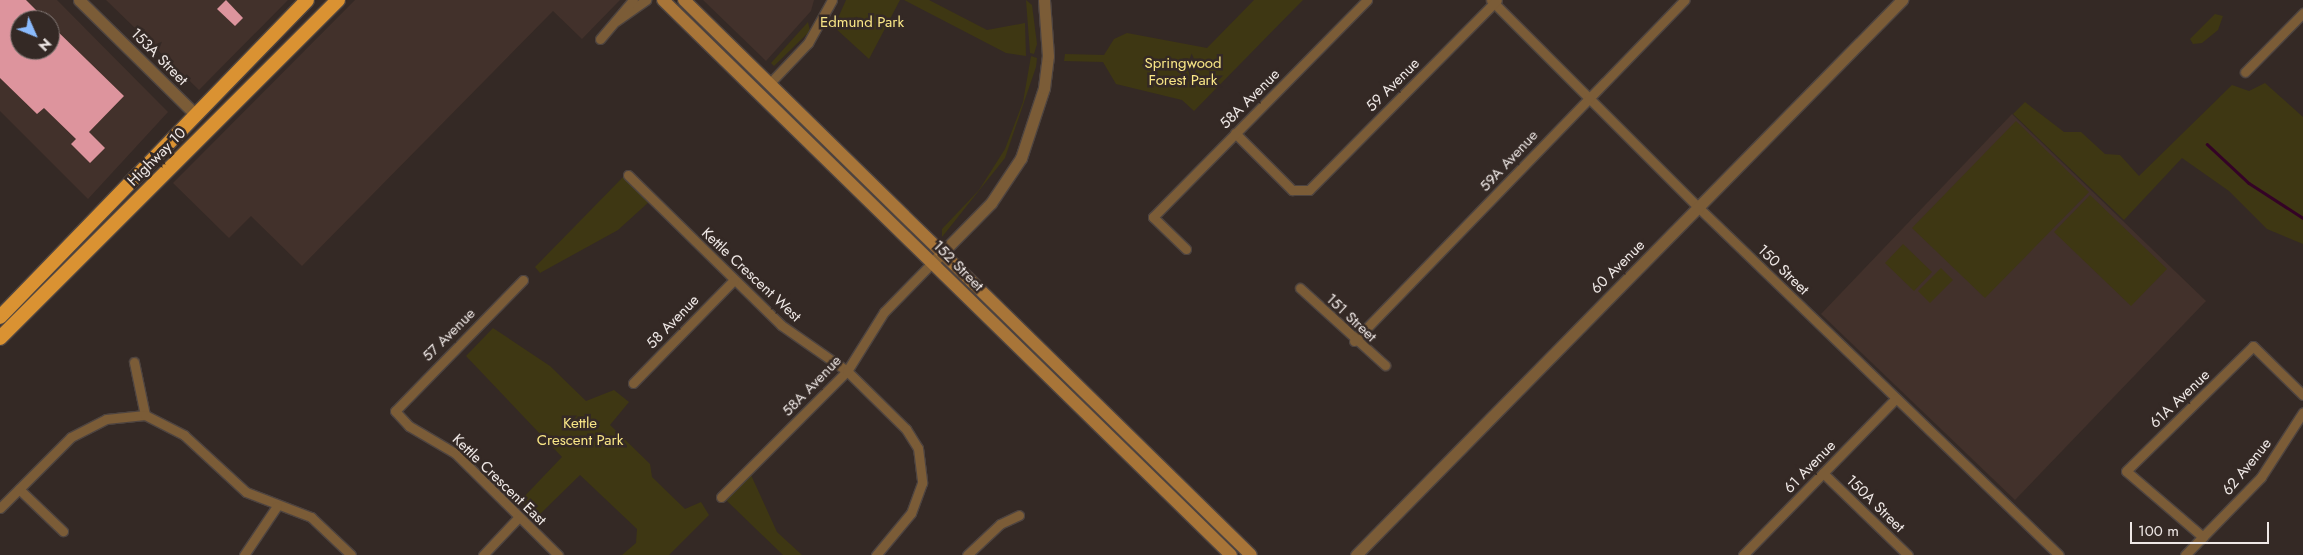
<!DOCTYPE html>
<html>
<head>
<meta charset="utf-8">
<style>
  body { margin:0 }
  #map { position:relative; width:2303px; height:555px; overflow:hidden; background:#342925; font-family:Jost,sans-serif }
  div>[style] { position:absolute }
  .built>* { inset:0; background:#42312b }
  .green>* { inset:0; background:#3e3713 }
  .stream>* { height:2.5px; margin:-1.25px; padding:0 1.25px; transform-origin:1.25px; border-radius:1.25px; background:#340326 }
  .building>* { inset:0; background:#dd949d }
  .roads { filter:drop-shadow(1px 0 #4e4440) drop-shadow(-1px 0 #4e4440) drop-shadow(0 1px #4e4440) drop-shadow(0 -1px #4e4440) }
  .minor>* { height:9px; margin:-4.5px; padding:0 4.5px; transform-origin:4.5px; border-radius:4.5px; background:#7b5c37 }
  .tertiary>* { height:11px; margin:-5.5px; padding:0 5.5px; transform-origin:5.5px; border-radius:5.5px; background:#7b5c37 }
  .secondary>* { height:12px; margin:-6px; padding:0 6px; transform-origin:6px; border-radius:6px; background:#a87538 }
  .trunk>* { height:14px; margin:-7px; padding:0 7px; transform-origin:7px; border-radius:7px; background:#da9232 }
  span { translate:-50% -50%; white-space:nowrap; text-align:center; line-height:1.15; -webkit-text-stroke:5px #342925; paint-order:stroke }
  .park-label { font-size:15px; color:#f8e586 }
  .street-label { font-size:15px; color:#efe8e6 }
  .north { position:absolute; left:10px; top:10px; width:50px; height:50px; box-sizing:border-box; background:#342925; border:1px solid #7f7572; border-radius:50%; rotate:134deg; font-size:14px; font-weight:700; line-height:20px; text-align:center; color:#efe8e6 }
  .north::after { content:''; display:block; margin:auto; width:18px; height:22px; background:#8abafc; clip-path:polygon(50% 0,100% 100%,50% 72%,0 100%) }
  .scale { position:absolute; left:2130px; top:522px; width:139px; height:22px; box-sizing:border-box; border:2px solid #efe8e6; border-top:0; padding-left:6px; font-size:15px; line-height:18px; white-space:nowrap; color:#efe8e6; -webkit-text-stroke:4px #342925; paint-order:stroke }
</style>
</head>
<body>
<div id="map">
  <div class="built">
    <div style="clip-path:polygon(evenodd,0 0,57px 0,168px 112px,88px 199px,0 111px,0 0,20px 20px,50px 20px,50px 50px,20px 50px,20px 20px)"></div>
    <div style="clip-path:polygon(106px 0,288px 0,199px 90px)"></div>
    <div style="clip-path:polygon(355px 0,620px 0,582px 39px,553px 11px,302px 266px,251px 216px,229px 238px,173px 183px)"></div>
    <div style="clip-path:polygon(703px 0,814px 0,811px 11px,766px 61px)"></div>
    <div style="clip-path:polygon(2012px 114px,2206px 301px,2015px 500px,1821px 314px)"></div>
  </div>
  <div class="green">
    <div style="clip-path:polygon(846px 0,900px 0,869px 59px,834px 27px)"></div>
    <div style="clip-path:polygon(904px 0,929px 0,987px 30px,1025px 23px,1026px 56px,1006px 53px)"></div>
    <div style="clip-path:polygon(1026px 0,1032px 5px,1037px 44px,1034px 54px,1030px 53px)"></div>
    <div style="clip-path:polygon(1254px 0,1303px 0,1194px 111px,1182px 100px,1116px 84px,1103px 62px,1064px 61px,1065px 54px,1104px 55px,1114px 39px,1127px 33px,1207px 48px)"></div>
    <div style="clip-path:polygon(2215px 14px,2223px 16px,2218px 30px,2202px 43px,2193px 44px,2190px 39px)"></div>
    <div style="clip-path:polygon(808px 22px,810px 31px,774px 66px,771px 63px)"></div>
    <div style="clip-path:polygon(1031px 56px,1037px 58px,1036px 67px,1005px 158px,942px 237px,942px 229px,979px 190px,1005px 149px,1023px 102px)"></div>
    <div style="clip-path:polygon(2265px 83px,2303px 117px,2303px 244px,2267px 229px,2229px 191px,2182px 158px,2124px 220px,2013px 114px,2025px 102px,2064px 132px,2081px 132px,2105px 154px,2120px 155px,2139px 176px,2232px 85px,2249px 91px)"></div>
    <div style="clip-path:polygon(2016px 121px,2089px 192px,1985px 298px,1912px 228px)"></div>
    <div style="clip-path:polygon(625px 175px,650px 201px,618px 230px,540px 273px,535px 267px)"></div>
    <div style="clip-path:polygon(2090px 195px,2167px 269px,2131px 306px,2054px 232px)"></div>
    <div style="clip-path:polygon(1903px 244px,1932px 272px,1914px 291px,1885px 263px)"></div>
    <div style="clip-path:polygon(1941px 268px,1953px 280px,1930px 303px,1918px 291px)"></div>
    <div style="clip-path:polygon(493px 328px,550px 366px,586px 401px,614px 390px,629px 402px,610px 425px,650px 464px,652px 477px,685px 509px,701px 502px,709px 515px,669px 555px,622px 555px,636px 543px,637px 529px,580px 475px,537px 517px,520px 501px,562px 457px,466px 356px)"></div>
    <div style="clip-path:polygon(751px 475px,777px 532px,802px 555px,783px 555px,726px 500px)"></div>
  </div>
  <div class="stream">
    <div style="left:2207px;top:144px;width:57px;rotate:42.9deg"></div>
    <div style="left:2249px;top:183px;width:64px;rotate:32.9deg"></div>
  </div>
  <div class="building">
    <div style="clip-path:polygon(0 0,26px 0,46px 20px,20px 20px,20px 50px,50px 50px,50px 24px,124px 96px,89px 132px,105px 148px,90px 163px,71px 144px,76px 139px,44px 108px,37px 114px,0 78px)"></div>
    <div style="clip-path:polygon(226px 0,243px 18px,235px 26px,217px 9px)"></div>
  </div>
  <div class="roads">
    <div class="minor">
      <div style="left:1491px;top:0;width:293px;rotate:45deg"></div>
      <div style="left:1698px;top:207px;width:501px;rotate:43.95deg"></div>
      <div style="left:616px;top:21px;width:37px;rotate:-35deg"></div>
      <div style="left:600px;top:39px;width:51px;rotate:-49.8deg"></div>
      <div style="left:2245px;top:72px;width:83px;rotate:-45.5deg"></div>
      <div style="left:769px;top:84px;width:57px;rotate:-46.4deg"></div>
      <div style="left:808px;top:43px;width:49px;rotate:-60.8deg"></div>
      <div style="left:1235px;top:133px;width:81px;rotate:45deg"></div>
      <div style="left:1292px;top:190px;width:17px"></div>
      <div style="left:1309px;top:190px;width:267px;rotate:-45.3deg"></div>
      <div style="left:628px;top:175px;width:214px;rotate:44.4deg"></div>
      <div style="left:781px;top:325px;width:80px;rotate:34.9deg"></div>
      <div style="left:847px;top:371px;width:83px;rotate:44.5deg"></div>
      <div style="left:906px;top:429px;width:22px;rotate:58deg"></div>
      <div style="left:918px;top:448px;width:35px;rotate:83deg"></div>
      <div style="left:922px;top:483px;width:32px;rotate:110deg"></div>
      <div style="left:911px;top:513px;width:55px;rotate:129.8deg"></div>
      <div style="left:1186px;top:249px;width:46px;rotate:-135.9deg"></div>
      <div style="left:1153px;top:217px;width:305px;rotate:-45.4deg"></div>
      <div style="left:523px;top:280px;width:183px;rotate:134.3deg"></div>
      <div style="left:395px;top:411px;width:21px;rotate:47deg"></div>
      <div style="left:409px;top:426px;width:53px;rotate:30.4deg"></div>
      <div style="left:455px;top:453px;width:145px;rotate:44.7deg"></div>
      <div style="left:1300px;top:288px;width:115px;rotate:42.2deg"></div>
      <div style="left:1354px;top:341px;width:475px;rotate:-45.9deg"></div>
      <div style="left:134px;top:362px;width:54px;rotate:78.3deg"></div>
      <div style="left:633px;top:383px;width:144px;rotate:-45.6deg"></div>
      <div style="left:1823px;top:473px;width:118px;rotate:44deg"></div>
      <div style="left:19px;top:489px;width:61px;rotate:43.7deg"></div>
      <div style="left:721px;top:497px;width:178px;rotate:-45deg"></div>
      <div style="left:847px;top:371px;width:70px;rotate:-57.9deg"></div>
      <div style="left:884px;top:312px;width:69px;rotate:-45.6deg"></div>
      <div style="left:0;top:508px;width:100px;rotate:-45deg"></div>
      <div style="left:71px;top:437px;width:39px;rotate:-27deg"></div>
      <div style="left:106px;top:419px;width:39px;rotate:-6deg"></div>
      <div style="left:145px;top:415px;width:44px;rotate:27.1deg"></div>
      <div style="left:184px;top:435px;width:84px;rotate:42.6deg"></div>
      <div style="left:246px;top:492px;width:70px;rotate:21deg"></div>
      <div style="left:311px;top:517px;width:55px;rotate:43.5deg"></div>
      <div style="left:2203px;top:537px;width:101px;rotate:-139.4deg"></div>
      <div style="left:2126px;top:471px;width:178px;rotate:-44.5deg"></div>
      <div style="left:2253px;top:346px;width:70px;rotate:44.4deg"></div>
      <div style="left:244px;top:555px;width:59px;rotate:-56deg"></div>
      <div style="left:483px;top:555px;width:51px;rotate:-46.6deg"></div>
      <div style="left:967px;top:555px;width:45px;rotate:-43.2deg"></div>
      <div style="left:1000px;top:524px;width:21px;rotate:-25deg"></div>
      <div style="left:1743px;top:555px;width:219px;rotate:-45.7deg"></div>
      <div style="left:2185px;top:555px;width:109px;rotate:-45.7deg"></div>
      <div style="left:2261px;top:477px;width:77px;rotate:-57.1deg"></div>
    </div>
    <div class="tertiary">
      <div style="left:79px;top:0;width:163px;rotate:44.5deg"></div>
      <div style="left:932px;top:263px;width:84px;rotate:-45.5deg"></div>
      <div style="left:991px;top:203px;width:54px;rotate:-56.3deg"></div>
      <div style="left:1021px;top:158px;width:74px;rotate:-71.8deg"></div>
      <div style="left:1044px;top:88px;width:32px;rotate:-83deg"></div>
      <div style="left:1048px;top:56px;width:56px;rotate:-94.1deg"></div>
      <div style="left:1356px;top:555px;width:779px;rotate:-45.47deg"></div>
    </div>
    <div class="secondary">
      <div style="left:663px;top:0;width:794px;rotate:44.34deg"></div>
      <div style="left:684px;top:0;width:793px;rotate:44.39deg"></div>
    </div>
    <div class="trunk">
      <div style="left:0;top:317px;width:441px;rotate:-45.9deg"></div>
      <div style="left:0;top:338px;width:478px;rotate:-45deg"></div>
    </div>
  </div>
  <div class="park-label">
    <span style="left:862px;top:23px">Edmund Park</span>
    <span style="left:1183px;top:72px">Springwood<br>Forest Park</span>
    <span style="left:580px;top:432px">Kettle<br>Crescent Park</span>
  </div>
  <div class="street-label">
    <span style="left:159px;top:57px;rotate:45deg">153A Street</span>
    <span style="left:1393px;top:85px;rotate:-45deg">59 Avenue</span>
    <span style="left:1250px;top:99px;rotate:-45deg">58A Avenue</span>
    <span style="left:157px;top:157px;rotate:-45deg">Highway 10</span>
    <span style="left:1509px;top:161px;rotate:-47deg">59A Avenue</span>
    <span style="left:958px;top:266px;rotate:45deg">152 Street</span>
    <span style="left:1618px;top:267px;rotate:-45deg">60 Avenue</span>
    <span style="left:1783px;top:270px;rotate:44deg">150 Street</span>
    <span style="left:751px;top:275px;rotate:43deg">Kettle Crescent West</span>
    <span style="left:1351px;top:318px;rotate:43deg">151 Street</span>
    <span style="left:673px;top:322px;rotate:-46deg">58 Avenue</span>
    <span style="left:449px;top:335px;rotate:-45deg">57 Avenue</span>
    <span style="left:812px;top:386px;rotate:-46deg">58A Avenue</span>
    <span style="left:2180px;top:399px;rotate:-44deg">61A Avenue</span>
    <span style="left:1810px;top:467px;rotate:-46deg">61 Avenue</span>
    <span style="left:2247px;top:467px;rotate:-51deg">62 Avenue</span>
    <span style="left:499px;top:480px;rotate:44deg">Kettle Crescent East</span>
    <span style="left:1875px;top:504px;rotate:44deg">150A Street</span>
  </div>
  <div class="north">N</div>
  <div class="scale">100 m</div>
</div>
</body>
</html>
